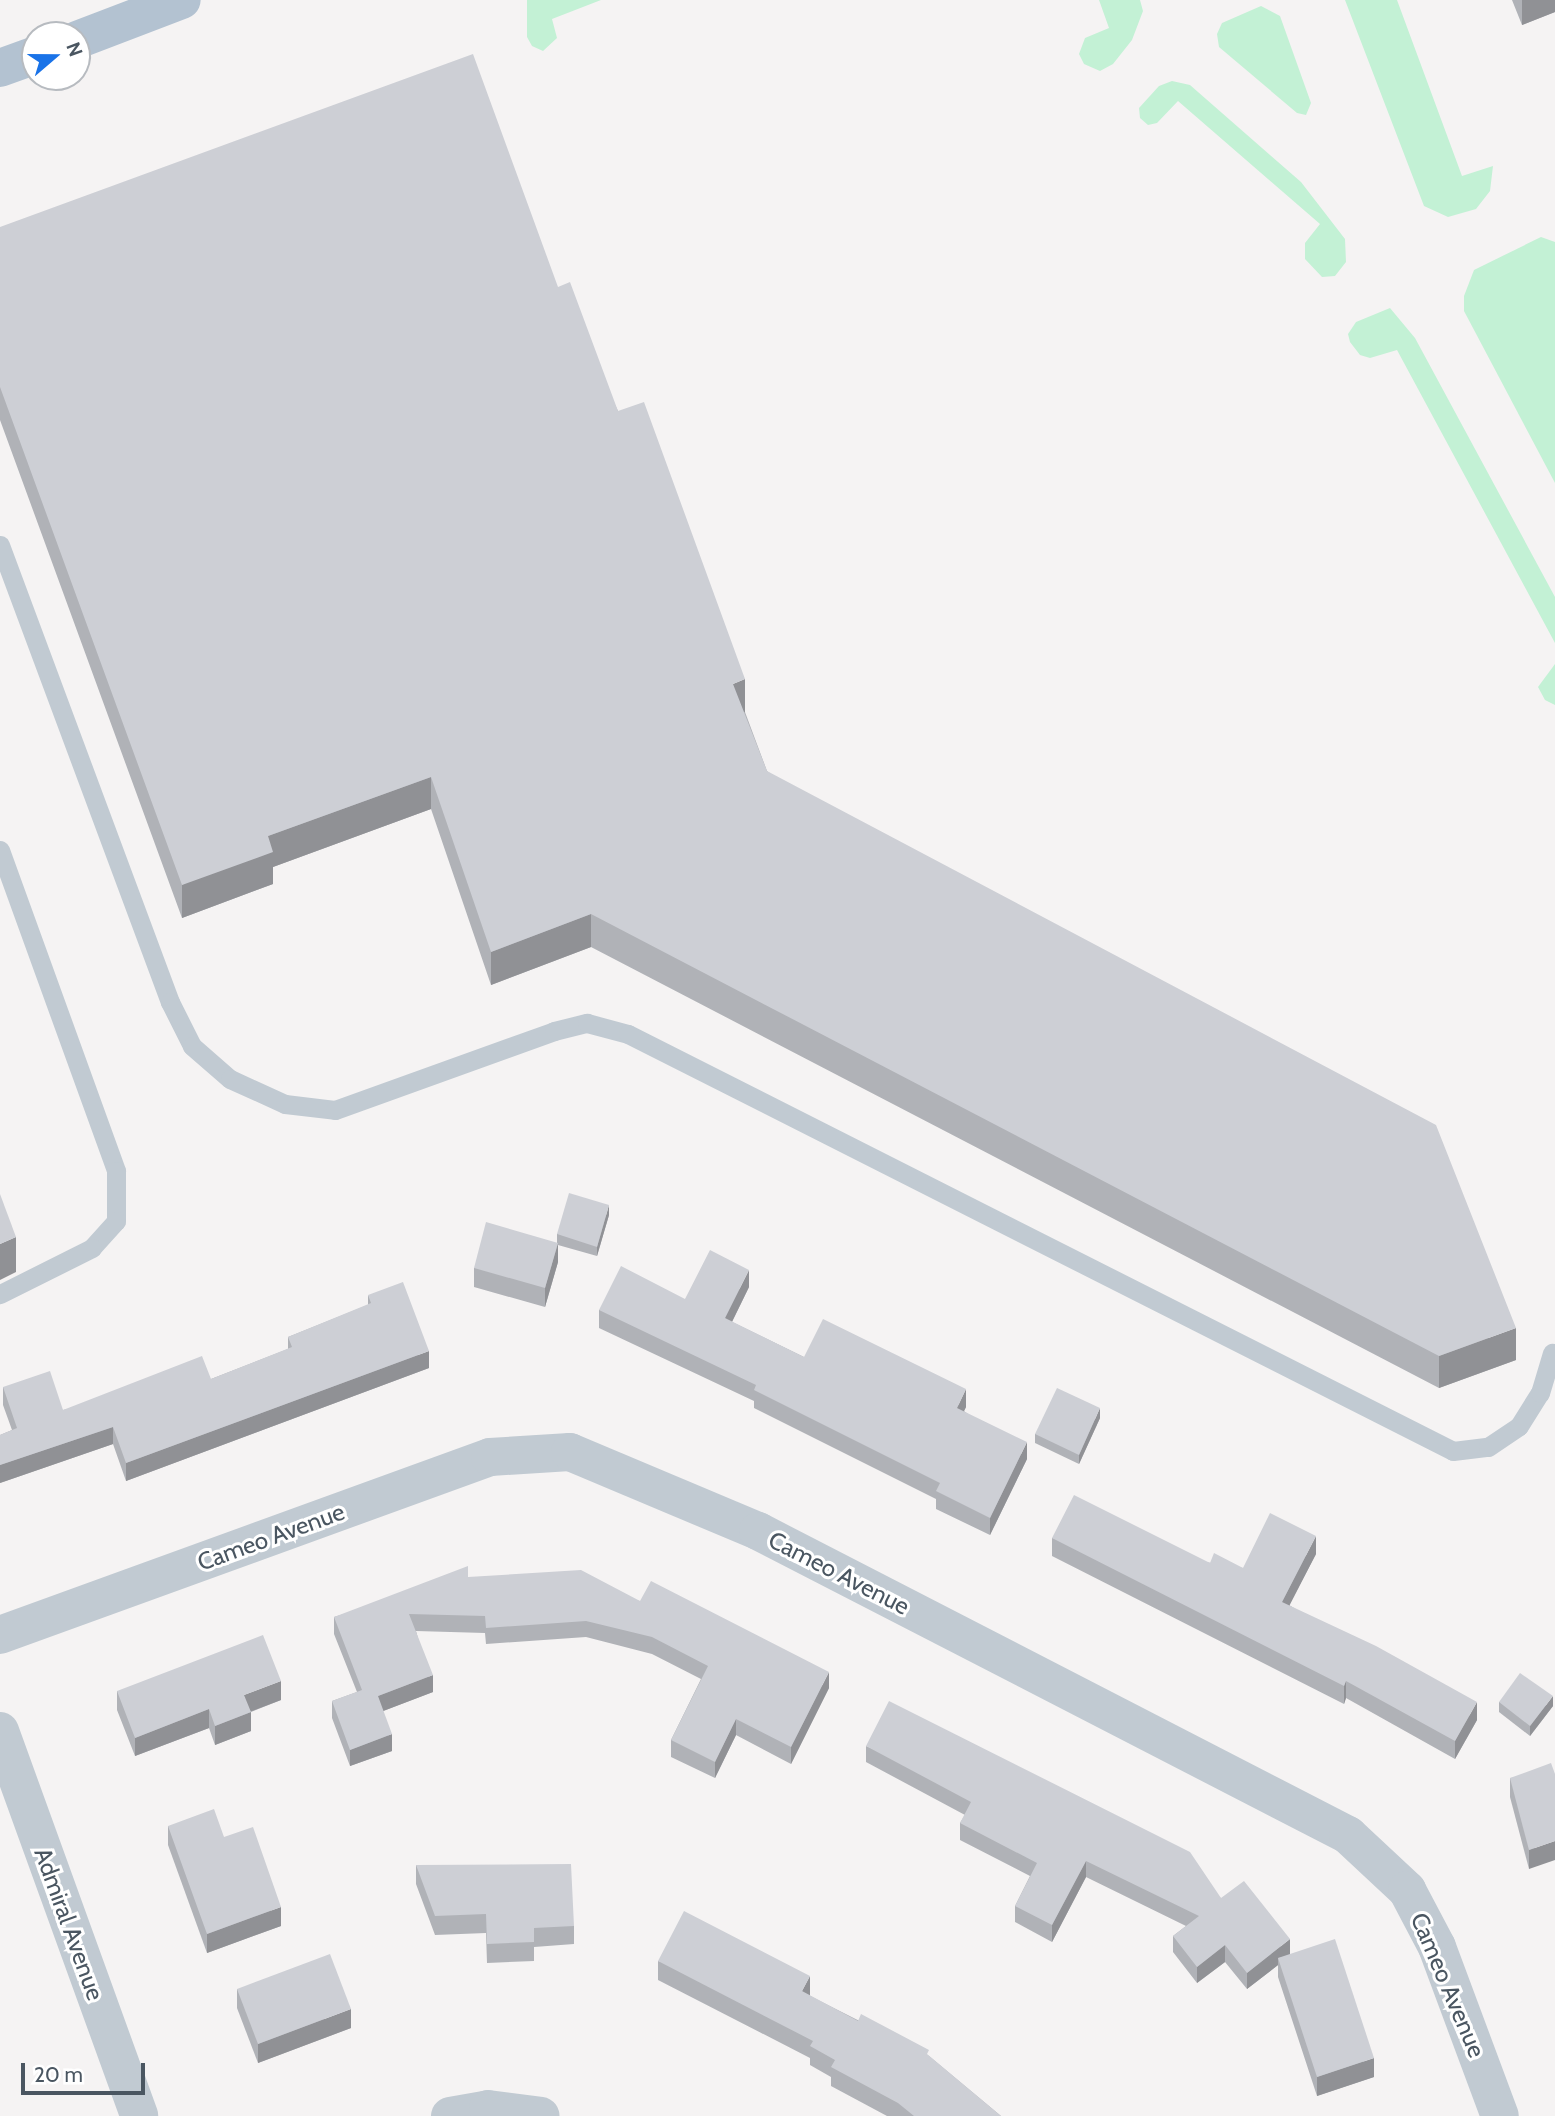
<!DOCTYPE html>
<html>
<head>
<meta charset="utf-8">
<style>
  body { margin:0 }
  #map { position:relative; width:1555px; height:2116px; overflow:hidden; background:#f5f3f3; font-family:Cabin,sans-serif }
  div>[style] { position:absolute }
  .green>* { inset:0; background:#c3f1d5 }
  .lane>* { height:19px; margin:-9.5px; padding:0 9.5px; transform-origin:9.5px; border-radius:9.5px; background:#c1cad2 }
  .street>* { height:38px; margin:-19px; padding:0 19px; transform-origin:19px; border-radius:19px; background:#c1cad2 }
  .primary>* { height:38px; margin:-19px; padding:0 19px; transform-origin:19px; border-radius:19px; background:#b3c2d1 }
  .wall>* { inset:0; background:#b0b2b7 }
  .shaded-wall>* { inset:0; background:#909195 }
  .building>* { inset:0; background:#cdcfd5 }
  span { translate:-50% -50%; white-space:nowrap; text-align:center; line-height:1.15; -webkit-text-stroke:6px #fff; paint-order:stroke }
  .street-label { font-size:24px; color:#4a5661 }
  .north { position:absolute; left:21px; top:21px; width:70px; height:70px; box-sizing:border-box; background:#fff; border:2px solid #b7bbc0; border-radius:50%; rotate:70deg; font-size:19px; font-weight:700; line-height:28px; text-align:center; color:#4a5661 }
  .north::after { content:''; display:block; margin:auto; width:24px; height:32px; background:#1a73e8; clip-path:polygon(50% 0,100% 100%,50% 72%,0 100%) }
  .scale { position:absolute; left:21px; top:2063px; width:124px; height:32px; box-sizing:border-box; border:4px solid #4a5661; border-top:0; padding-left:9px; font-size:21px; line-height:24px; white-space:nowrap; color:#4a5661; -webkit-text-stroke:5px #fff; paint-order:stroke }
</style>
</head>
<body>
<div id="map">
  <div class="green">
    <div style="clip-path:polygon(527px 0,601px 0,552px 19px,557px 38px,543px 51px,532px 46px,527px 37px)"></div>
    <div style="clip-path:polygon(1099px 0,1140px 0,1143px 11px,1132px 40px,1113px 64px,1100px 71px,1084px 64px,1079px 54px,1085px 38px,1109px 28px)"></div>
    <div style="clip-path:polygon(1345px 0,1397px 0,1462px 176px,1493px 166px,1490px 191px,1476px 209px,1448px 217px,1424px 206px)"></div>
    <div style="clip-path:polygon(1261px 6px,1280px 16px,1311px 103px,1306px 115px,1297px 113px,1219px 47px,1217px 34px,1222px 23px)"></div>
    <div style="clip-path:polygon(1172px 81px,1190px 85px,1301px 182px,1345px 239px,1346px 262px,1335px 276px,1322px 277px,1305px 259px,1305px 243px,1320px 224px,1178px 101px,1157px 123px,1148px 125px,1140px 118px,1139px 108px,1159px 86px)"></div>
    <div style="clip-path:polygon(1541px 237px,1555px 242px,1555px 483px,1464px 311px,1464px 296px,1474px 270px)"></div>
    <div style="clip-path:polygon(1390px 308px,1415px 338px,1555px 597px,1555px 643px,1397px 350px,1370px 358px,1360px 355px,1350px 342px,1348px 334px,1356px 322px)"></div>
    <div style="clip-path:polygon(1555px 664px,1555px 705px,1545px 700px,1538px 687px)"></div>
  </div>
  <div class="lane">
    <div style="left:0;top:545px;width:488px;rotate:69.6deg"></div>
    <div style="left:170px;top:1002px;width:49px;rotate:63.4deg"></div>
    <div style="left:192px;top:1046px;width:50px;rotate:41deg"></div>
    <div style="left:230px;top:1079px;width:60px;rotate:24.4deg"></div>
    <div style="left:285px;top:1104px;width:50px;rotate:6.8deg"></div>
    <div style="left:335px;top:1110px;width:233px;rotate:-19.8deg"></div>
    <div style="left:554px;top:1031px;width:34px;rotate:-14deg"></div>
    <div style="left:587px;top:1023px;width:42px;rotate:15deg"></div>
    <div style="left:628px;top:1034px;width:924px;rotate:26.81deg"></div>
    <div style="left:1453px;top:1451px;width:35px;rotate:-7deg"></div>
    <div style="left:1488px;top:1447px;width:37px;rotate:-34deg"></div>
    <div style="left:1519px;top:1426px;width:39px;rotate:-58deg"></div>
    <div style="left:1540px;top:1393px;width:42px;rotate:-73.3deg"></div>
    <div style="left:0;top:850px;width:341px;rotate:70.1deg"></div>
    <div style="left:116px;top:1171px;width:50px;rotate:90deg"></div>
    <div style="left:116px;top:1221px;width:36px;rotate:132deg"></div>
    <div style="left:92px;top:1248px;width:103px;rotate:153.4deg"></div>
  </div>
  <div class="street">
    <div style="left:0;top:1635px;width:521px;rotate:-19.96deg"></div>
    <div style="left:490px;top:1457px;width:80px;rotate:-3.6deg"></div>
    <div style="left:570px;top:1452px;width:204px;rotate:22.8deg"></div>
    <div style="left:758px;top:1531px;width:664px;rotate:27.26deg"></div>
    <div style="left:1348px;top:1835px;width:81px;rotate:43deg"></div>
    <div style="left:1407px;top:1890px;width:64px;rotate:62.2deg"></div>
    <div style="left:1437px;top:1947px;width:180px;rotate:69.6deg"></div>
    <div style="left:0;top:1731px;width:409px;rotate:70.1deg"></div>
    <div style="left:450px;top:2116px;width:39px;rotate:-10deg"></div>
    <div style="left:488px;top:2109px;width:53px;rotate:7.5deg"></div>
  </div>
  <div class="primary">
    <div style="left:77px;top:40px;width:112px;rotate:-20.9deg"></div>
    <div style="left:0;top:68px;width:37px;rotate:-20deg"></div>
  </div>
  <div class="wall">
    <div style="clip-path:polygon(1512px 0,1555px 0,1555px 12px,1522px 25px)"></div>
    <div style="clip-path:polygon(0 227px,558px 287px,618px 411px,745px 712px,767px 771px,1516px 1360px,1439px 1388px,591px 947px,491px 985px,431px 809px,273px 867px,273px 884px,182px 918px,0 420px)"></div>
    <div style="clip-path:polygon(609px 1215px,597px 1256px,558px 1245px,558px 1262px,545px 1307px,474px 1287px,474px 1268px,557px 1243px,557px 1234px)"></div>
    <div style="clip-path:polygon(749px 1287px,732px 1322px,804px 1357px,966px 1407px,964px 1411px,1027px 1459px,990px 1535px,936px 1509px,936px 1499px,754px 1408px,754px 1401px,599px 1328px,599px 1310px,685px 1299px)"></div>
    <div style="clip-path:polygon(368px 1295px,429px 1368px,126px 1481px,113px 1444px,0 1483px,0 1435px,12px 1430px,3px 1405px,3px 1387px,63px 1410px,211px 1379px,288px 1349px,288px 1337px,368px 1305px)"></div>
    <div style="clip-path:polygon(1100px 1418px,1079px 1464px,1035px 1443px,1035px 1434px)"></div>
    <div style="clip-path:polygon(1052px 1538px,1243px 1568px,1316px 1554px,1289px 1605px,1477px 1720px,1455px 1759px,1346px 1698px,1344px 1704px,1052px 1556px)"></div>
    <div style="clip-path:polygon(468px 1577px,640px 1601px,829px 1688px,791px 1764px,736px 1735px,715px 1778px,671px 1757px,671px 1740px,701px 1679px,652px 1654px,586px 1637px,486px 1644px,485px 1633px,416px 1631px,433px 1692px,383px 1711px,392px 1751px,350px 1766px,332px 1718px,332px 1701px,357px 1692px,334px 1634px,334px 1617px)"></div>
    <div style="clip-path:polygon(117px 1691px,281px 1700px,251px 1712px,251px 1731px,215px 1745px,209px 1728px,135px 1756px,117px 1710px)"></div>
    <div style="clip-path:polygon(1499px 1702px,1553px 1706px,1530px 1736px,1499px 1712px)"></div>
    <div style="clip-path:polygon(866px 1746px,1221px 1898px,1290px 1954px,1374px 2077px,1317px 2096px,1278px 1977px,1278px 1965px,1247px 1989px,1225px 1962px,1197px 1983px,1173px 1952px,1173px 1936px,1186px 1926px,1086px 1877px,1052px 1942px,1015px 1922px,1015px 1906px,1030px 1876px,960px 1840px,960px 1823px,965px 1815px,866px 1762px)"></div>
    <div style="clip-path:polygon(1555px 1774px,1529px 1869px,1510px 1797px,1510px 1778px)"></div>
    <div style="clip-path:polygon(168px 1826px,224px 1837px,281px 1926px,207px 1953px,168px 1845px)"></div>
    <div style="clip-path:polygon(416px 1865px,574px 1926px,574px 1944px,534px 1947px,534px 1961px,487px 1963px,486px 1933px,435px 1935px,416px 1884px)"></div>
    <div style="clip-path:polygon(658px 1961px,810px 1996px,929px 2056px,1001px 2116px,887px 2116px,831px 2086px,831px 2077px,810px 2065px,810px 2058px,658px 1980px)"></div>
    <div style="clip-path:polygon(237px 1989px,351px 2028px,258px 2063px,237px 2008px)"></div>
  </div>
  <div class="shaded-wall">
    <div style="clip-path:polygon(1522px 0,1555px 0,1555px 12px,1522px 25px)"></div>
    <div style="clip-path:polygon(745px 679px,745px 712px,733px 716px,733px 684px)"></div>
    <div style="clip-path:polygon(431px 777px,431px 809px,273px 867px,273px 884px,182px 918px,182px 885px,268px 836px)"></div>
    <div style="clip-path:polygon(591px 914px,591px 947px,491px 985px,491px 952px)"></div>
    <div style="clip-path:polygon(609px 1205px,609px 1215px,597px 1256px,597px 1247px)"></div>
    <div style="clip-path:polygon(16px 1237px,16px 1272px,0 1280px,0 1244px)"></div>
    <div style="clip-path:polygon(558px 1243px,558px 1262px,545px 1307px,545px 1288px)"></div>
    <div style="clip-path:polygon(749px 1270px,749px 1287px,725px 1336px,725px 1318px)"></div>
    <div style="clip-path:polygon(1516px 1328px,1516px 1360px,1439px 1388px,1439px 1356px)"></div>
    <div style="clip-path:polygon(429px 1351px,429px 1368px,126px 1481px,126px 1463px)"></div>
    <div style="clip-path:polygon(966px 1389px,966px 1407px,957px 1425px,957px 1408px)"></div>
    <div style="clip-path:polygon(1100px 1408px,1100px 1418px,1079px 1464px,1079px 1455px)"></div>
    <div style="clip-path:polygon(113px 1427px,113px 1444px,0 1483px,0 1465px)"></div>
    <div style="clip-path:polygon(1027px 1442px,1027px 1459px,990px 1535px,990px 1518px)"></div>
    <div style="clip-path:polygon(1316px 1536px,1316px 1554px,1282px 1620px,1282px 1602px)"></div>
    <div style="clip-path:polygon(829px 1672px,829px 1688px,791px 1764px,791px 1747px)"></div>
    <div style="clip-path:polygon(433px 1675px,433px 1692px,378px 1713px,378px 1696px)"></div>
    <div style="clip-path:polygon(281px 1681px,281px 1700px,244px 1714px,244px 1695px)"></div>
    <div style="clip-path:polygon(1346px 1681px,1346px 1698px,1344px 1704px,1344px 1686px)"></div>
    <div style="clip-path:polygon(1553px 1696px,1553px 1706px,1530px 1736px,1530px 1726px)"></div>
    <div style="clip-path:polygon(1477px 1702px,1477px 1720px,1455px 1759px,1455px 1741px)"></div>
    <div style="clip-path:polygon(209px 1709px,209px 1728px,135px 1756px,135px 1738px)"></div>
    <div style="clip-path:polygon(251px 1712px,251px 1731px,215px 1745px,215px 1726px)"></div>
    <div style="clip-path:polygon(736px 1719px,736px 1735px,715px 1778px,715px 1762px)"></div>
    <div style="clip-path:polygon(392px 1734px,392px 1751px,350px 1766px,350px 1750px)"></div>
    <div style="clip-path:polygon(1555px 1841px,1555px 1860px,1529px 1869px,1529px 1850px)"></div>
    <div style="clip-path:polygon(1086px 1861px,1086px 1877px,1052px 1942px,1052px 1925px)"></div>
    <div style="clip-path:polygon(281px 1907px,281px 1926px,207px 1953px,207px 1934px)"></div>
    <div style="clip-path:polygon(1290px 1939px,1290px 1956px,1278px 1958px,1278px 1965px,1247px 1989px,1247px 1973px)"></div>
    <div style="clip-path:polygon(1225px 1945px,1225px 1962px,1197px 1983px,1197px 1967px)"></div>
    <div style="clip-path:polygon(810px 1976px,810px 1995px,802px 2010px,802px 1991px)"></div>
    <div style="clip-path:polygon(351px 2009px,351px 2028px,258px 2063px,258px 2044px)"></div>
    <div style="clip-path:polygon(1374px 2058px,1374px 2077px,1317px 2096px,1317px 2077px)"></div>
  </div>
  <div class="building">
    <div style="clip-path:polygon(473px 54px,558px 287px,570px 282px,618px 411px,644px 402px,745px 679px,733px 684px,767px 771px,1436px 1125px,1516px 1328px,1439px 1356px,591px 914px,491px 952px,431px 777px,268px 836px,273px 852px,182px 885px,0 387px,0 227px)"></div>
    <div style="clip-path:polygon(569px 1193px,609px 1205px,597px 1247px,557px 1234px)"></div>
    <div style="clip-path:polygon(0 1194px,16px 1237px,0 1244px)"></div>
    <div style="clip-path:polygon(486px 1222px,558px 1243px,545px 1288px,474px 1268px)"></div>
    <div style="clip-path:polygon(710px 1250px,749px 1270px,725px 1318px,804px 1357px,823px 1319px,966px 1389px,957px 1408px,1027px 1442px,990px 1518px,936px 1491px,940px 1483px,754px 1390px,756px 1385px,599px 1310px,621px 1266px,685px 1299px)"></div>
    <div style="clip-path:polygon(403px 1282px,429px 1351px,126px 1463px,113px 1427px,0 1465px,0 1435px,17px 1428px,3px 1387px,50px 1371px,63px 1410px,202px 1356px,211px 1379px,292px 1347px,288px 1337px,371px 1303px,368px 1295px)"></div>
    <div style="clip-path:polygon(1057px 1388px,1100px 1408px,1079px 1455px,1035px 1434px)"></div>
    <div style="clip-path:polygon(1074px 1495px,1210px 1563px,1214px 1553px,1243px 1568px,1270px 1513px,1316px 1536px,1282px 1602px,1376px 1646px,1477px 1702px,1455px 1741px,1346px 1681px,1344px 1686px,1052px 1538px)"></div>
    <div style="clip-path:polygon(468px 1566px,468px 1577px,581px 1570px,640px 1601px,651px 1581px,829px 1672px,791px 1747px,736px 1719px,715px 1762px,671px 1740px,708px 1666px,652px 1637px,586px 1621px,486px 1628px,485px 1616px,409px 1614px,433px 1675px,378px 1696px,392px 1734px,350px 1750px,332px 1701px,362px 1690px,334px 1617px)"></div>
    <div style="clip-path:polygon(263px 1635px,281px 1681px,244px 1695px,251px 1712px,215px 1726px,209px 1709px,135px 1738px,117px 1691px)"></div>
    <div style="clip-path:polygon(1520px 1673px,1553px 1696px,1530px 1726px,1499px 1702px)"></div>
    <div style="clip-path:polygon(889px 1701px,1190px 1852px,1221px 1898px,1244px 1881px,1290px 1939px,1247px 1973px,1225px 1945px,1197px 1967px,1173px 1936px,1199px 1916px,1086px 1861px,1052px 1925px,1015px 1906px,1037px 1863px,960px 1823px,971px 1802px,866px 1746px)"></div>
    <div style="clip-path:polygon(1551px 1763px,1555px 1774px,1555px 1841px,1529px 1850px,1510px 1778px)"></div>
    <div style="clip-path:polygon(214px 1809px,224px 1837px,253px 1827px,281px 1907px,207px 1934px,168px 1826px)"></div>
    <div style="clip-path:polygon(571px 1864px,574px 1926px,534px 1928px,534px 1942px,487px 1944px,486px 1914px,435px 1916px,416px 1865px)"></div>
    <div style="clip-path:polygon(684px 1911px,810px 1976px,802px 1991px,858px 2021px,861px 2014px,929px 2050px,927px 2054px,1001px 2116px,914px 2116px,898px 2103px,831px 2067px,835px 2060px,810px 2046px,813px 2041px,658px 1961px)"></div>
    <div style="clip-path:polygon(1335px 1939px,1374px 2058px,1317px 2077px,1278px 1958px)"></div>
    <div style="clip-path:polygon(330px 1954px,351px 2009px,258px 2044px,237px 1989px)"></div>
  </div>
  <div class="street-label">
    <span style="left:271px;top:1537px;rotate:-20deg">Cameo Avenue</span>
    <span style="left:839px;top:1573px;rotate:27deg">Cameo Avenue</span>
    <span style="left:69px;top:1924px;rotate:70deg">Admiral Avenue</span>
    <span style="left:1448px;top:1985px;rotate:67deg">Cameo Avenue</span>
  </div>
  <div class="north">N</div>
  <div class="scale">20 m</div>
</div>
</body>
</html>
